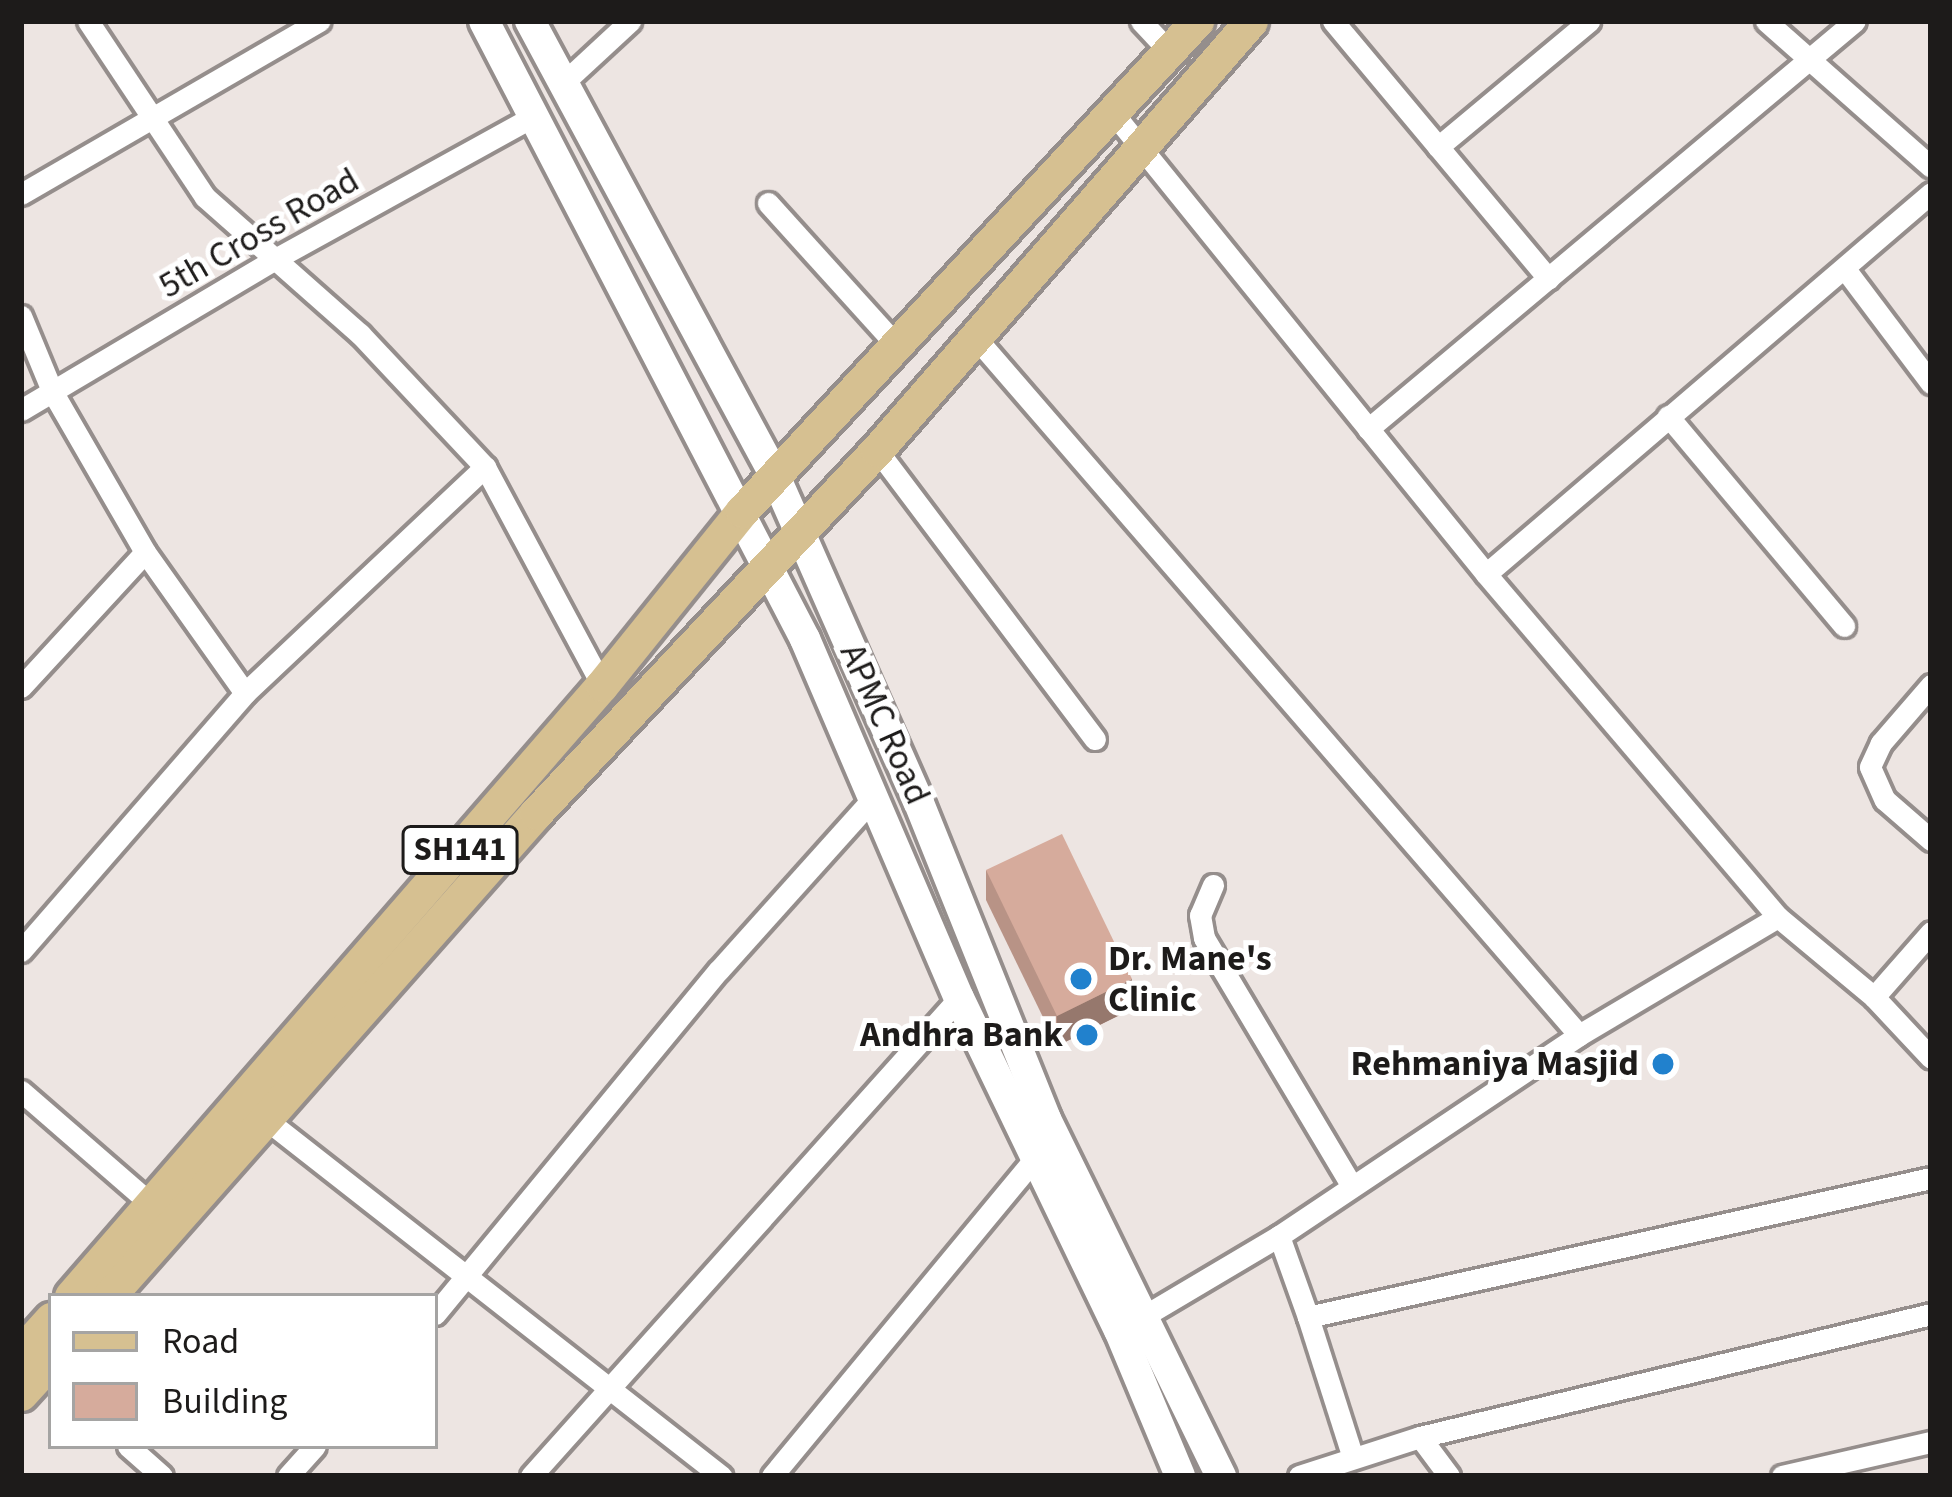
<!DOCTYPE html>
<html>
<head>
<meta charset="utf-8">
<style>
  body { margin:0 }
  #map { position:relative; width:1952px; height:1497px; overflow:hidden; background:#ede5e2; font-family:"Source Sans 3",sans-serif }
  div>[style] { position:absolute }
  .roads { filter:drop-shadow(3px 0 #958e8c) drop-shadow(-3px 0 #958e8c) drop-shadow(0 3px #958e8c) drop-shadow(0 -3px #958e8c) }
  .street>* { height:21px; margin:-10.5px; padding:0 10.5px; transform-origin:10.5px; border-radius:10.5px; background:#fff }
  .secondary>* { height:30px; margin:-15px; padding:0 15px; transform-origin:15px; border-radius:15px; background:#fff }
  .primary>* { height:33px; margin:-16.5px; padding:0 16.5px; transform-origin:16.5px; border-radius:16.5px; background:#d6c091 }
  .wall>* { inset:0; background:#b89386 }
  .shaded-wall>* { inset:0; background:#96786d }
  .building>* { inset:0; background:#d6ab9c }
  .dots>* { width:33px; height:33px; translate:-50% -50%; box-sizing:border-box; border:6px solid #fff; border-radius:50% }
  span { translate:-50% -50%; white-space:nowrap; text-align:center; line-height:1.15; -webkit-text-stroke:10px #fff; paint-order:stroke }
  .shield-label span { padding:3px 9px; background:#fff; border:3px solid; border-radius:9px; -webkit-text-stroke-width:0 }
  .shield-label { font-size:33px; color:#1d1b1a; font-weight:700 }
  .street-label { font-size:36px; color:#1d1b1a }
  .poi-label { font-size:36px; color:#1d1b1a; font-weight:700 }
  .left { translate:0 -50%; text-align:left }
  .right { translate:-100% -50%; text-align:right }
  .frame { position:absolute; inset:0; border:24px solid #1d1b1a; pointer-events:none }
  .legend { position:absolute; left:48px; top:1293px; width:390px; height:156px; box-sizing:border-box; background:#fff; border:3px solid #a5a4a3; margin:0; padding:15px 21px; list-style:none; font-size:36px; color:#1d1b1a }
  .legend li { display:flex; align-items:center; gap:24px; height:60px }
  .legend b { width:60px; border:3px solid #a5a4a3 }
</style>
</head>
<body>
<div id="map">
  <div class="roads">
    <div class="street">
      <div style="left:88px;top:21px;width:211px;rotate:56.4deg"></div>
      <div style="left:205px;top:197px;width:207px;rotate:41.5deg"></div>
      <div style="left:360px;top:334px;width:183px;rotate:46.8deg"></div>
      <div style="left:1141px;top:21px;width:41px;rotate:47deg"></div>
      <div style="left:1333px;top:21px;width:336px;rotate:50.1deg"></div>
      <div style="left:1766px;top:21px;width:220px;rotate:41.5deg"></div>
      <div style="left:562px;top:84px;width:93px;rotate:-42.8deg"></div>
      <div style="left:1113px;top:113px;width:593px;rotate:51.02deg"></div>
      <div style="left:1486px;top:574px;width:450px;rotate:49.6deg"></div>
      <div style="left:1778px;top:917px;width:125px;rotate:39.8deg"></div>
      <div style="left:1874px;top:997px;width:83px;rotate:46.9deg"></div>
      <div style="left:1438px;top:147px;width:197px;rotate:-39.8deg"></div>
      <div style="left:21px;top:194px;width:345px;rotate:-30.1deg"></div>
      <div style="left:768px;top:203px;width:194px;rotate:47.9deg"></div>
      <div style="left:1845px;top:269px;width:143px;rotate:53deg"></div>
      <div style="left:21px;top:316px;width:81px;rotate:67.5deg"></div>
      <div style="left:52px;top:391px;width:186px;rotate:60deg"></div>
      <div style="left:975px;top:337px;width:923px;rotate:49.13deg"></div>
      <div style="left:21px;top:410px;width:295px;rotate:-30.7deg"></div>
      <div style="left:275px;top:259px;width:294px;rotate:-28.9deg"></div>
      <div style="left:1668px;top:416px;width:274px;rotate:50deg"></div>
      <div style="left:1368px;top:429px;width:635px;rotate:-39.96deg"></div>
      <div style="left:877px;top:450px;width:362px;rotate:53deg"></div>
      <div style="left:1486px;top:574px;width:586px;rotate:-40.57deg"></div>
      <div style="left:1931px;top:685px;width:77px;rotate:130.8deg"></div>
      <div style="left:1881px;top:743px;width:26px;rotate:115deg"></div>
      <div style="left:1870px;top:767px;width:36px;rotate:66deg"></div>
      <div style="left:1885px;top:800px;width:61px;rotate:41deg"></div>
      <div style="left:21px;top:687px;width:183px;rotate:-47.4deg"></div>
      <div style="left:145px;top:552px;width:173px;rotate:54.7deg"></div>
      <div style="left:245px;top:693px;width:330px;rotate:-43.3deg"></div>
      <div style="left:485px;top:467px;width:247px;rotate:61.8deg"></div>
      <div style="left:1213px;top:885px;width:33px;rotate:113deg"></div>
      <div style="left:1200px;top:915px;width:23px;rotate:80deg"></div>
      <div style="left:1204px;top:938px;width:287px;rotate:59.2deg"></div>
      <div style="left:21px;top:951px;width:342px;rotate:-49deg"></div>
      <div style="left:1874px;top:997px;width:86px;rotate:-48.8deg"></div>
      <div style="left:21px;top:1091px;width:174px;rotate:41deg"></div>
      <div style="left:268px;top:1121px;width:576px;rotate:38.08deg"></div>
      <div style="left:1279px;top:1236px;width:361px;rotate:-33.8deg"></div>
      <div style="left:1579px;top:1035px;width:231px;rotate:-30.7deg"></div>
      <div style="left:435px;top:1314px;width:446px;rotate:-50.5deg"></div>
      <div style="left:719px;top:970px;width:234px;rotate:-48.1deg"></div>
      <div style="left:1308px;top:1317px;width:145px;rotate:72.3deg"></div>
      <div style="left:1134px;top:1322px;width:169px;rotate:-30.7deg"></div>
      <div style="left:1279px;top:1236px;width:86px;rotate:70.3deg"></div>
      <div style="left:1308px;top:1317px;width:638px;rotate:-12.58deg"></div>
      <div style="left:1420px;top:1437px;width:49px;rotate:53.4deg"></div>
      <div style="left:128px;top:1446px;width:45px;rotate:41.4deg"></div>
      <div style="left:288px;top:1476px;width:40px;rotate:-48deg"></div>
      <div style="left:531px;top:1476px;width:642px;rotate:-48.16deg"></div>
      <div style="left:772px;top:1476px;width:410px;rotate:-50.4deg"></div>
      <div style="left:1299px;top:1476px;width:127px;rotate:-17.9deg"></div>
      <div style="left:1420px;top:1437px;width:526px;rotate:-13.53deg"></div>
      <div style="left:1782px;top:1476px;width:153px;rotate:-12.9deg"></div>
    </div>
    <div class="secondary">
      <div style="left:484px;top:21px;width:696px;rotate:62.55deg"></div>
      <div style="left:805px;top:639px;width:391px;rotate:66.8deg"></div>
      <div style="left:959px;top:998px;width:369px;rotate:64.3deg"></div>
      <div style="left:1119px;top:1330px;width:158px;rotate:67.3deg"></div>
      <div style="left:530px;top:21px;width:517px;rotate:61.7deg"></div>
      <div style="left:775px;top:476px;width:357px;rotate:66.2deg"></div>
      <div style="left:919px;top:803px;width:341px;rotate:68.1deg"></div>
      <div style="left:1046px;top:1119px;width:398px;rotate:63.9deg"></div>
    </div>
    <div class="primary">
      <div style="left:71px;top:1296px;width:809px;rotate:-49.01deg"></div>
      <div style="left:602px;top:685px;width:223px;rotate:-51.2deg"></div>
      <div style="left:742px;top:511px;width:669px;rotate:-47.12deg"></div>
      <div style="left:109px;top:1296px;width:645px;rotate:-48.52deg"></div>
      <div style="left:536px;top:813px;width:498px;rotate:-46.8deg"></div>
      <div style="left:877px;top:450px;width:569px;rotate:-48.92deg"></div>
      <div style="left:21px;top:1352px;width:45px;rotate:-47.7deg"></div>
      <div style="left:21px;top:1394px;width:45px;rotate:-47.7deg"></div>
    </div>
  </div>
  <div class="wall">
    <div style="clip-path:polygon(986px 870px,1132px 1009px,1057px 1046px,986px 900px)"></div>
  </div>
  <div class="shaded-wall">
    <div style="clip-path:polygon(1132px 979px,1132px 1009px,1057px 1046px,1057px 1016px)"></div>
  </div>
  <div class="building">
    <div style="clip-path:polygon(1062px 834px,1132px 979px,1057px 1016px,986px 870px)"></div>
  </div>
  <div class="dots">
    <div style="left:1081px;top:979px;background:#2181cd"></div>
    <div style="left:1087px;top:1035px;background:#2181cd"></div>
    <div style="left:1663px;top:1064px;background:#2181cd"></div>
  </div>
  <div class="shield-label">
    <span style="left:460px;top:850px">SH141</span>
  </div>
  <div class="street-label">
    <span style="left:259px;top:233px;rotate:-30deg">5th Cross Road</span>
    <span style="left:885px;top:724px;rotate:66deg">APMC Road</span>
  </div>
  <div class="poi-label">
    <span class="left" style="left:1108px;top:979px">Dr. Mane's<br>Clinic</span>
    <span class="right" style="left:1063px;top:1035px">Andhra Bank</span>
    <span class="right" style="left:1639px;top:1064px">Rehmaniya Masjid</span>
  </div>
  <div class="frame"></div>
  <ul class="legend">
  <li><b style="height:15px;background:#d6c091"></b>Road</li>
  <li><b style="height:33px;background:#d6ab9c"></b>Building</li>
  </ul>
</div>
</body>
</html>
